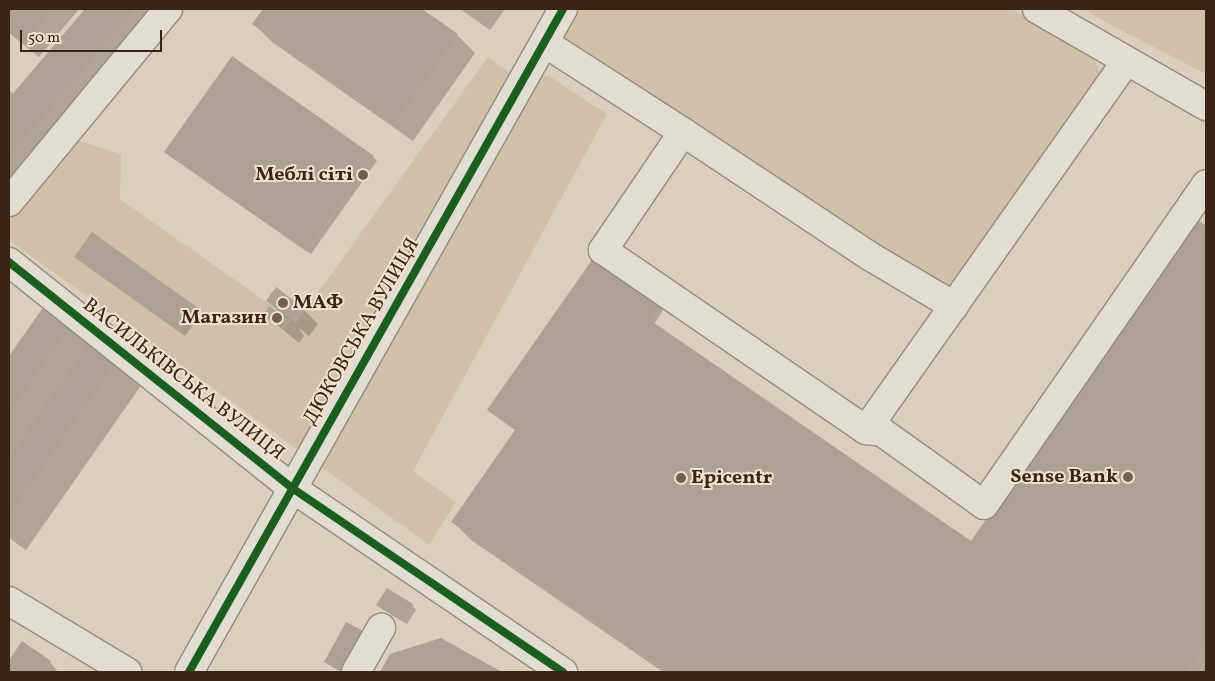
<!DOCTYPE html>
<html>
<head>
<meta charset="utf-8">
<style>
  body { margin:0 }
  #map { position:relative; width:1215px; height:681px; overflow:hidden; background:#dacfbd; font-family:Vollkorn,serif }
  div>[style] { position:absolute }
  .green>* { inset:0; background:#d1c0a7 }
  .shadow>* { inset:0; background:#0003 }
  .building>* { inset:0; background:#aba295 }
  .roads { filter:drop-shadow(1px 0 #938a7e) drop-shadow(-1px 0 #938a7e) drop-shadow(0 1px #938a7e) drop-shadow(0 -1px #938a7e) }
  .minor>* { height:28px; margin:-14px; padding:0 14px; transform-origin:14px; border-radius:14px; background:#e2ddd3 }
  .cycleway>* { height:8px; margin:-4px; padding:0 4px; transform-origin:4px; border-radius:4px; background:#1b5e20 }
  .dots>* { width:14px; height:14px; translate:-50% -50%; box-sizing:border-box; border:2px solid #efe2cc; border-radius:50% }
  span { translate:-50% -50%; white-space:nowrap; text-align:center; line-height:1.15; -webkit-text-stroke:4px #efe2cc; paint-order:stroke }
  .poi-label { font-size:20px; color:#3d2314; font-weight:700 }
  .right { translate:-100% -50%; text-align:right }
  .left { translate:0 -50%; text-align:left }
  .street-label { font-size:20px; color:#3d2314 }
  .frame { position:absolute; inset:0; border:10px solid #3d2314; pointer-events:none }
  .scale { position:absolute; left:20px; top:30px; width:142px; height:22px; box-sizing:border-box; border:2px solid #3d2314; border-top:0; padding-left:6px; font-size:15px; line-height:18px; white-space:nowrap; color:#3d2314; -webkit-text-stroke:4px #efe2cc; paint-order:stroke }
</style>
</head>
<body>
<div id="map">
  <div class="green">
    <div style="clip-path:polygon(572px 9px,1012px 9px,1095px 60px,1101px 74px,946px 302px,551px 47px)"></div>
    <div style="clip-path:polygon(1084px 9px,1206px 9px,1206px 74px,1107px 23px)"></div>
    <div style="clip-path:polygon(488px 57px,509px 72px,527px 77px,549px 76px,607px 114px,413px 471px,456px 502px,429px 545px,9px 240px,9px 221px,76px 140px,121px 154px,120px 199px,296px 323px)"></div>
  </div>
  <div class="shadow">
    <div style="clip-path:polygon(9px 9px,79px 9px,39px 57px,9px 33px)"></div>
    <div style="clip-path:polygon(87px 9px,169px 9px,9px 195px,9px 89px,13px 94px)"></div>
    <div style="clip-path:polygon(265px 9px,420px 9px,457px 35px,475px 53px,413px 141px,272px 42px,254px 24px)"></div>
    <div style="clip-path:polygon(460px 9px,505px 9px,490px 30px)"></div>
    <div style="clip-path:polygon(170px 156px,373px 157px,377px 161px,311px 254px)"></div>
    <div style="clip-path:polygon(1206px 225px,1206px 672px,663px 672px,471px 540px,453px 522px,516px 431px,489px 410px,660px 305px,664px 309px,654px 324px,971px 543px)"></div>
    <div style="clip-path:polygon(80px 261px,197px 309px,201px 313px,185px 336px)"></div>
    <div style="clip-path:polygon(276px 289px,300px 306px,318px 324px,309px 336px,299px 328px,304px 336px,299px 343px,265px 315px,280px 313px,268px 301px)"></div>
    <div style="clip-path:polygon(44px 308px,115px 363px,140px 387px,26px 550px,9px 538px,9px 358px)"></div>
    <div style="clip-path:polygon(412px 605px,416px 610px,407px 624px,382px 609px)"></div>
    <div style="clip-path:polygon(362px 632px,366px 636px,346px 672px,341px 672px,325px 662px)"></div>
    <div style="clip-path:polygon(441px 639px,499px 672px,381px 672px,390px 655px)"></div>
    <div style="clip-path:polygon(22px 643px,50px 662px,58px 672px,9px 672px,9px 662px)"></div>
  </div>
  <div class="building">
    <div style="clip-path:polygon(9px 9px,53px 9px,24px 44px,9px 32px)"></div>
    <div style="clip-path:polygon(85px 9px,136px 9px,9px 156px,9px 98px)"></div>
    <div style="clip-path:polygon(263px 9px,422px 9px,458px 34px,394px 124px,252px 24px)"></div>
    <div style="clip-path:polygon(232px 56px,374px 156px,306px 251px,164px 152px)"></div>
    <div style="clip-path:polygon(1195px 218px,1205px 225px,1206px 223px,1206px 642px,1186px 672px,669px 672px,451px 522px,515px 430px,487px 410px,594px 257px,661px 304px,650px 320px,971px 541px)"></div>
    <div style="clip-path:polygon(92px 232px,198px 308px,180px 332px,74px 257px)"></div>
    <div style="clip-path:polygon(276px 287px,300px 305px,291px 319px,266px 301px)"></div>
    <div style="clip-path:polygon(44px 306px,71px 325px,9px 413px,9px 356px)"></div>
    <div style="clip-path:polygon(269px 306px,291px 321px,284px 330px,263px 315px)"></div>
    <div style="clip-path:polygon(89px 343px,116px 362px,9px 515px,9px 457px)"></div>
    <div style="clip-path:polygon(387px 588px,413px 604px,402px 621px,376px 605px)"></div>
    <div style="clip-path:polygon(346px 622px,363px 631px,340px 671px,324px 662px)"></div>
    <div style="clip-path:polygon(441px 638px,502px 672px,380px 672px,390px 654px)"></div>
    <div style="clip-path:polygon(22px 641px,51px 661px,43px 672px,9px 672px,9px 660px)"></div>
  </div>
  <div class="roads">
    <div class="minor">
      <div style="left:1037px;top:9px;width:195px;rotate:29.9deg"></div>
      <div style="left:545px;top:43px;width:164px;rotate:32.8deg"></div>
      <div style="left:9px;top:202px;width:250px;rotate:-50.5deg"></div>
      <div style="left:9px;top:262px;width:362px;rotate:38.6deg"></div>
      <div style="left:292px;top:488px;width:328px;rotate:34.2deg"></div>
      <div style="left:954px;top:306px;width:96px;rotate:-149.4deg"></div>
      <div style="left:871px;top:257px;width:226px;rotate:-146.4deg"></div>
      <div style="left:683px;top:132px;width:143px;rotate:124.1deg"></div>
      <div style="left:603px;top:250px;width:319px;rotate:34.4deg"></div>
      <div style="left:866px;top:430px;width:16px;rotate:7deg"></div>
      <div style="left:882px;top:432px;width:125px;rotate:35.6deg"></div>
      <div style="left:984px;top:505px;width:390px;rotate:-55.3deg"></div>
      <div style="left:866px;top:430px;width:451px;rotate:-54.8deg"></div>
      <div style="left:9px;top:601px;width:138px;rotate:31deg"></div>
      <div style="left:189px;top:672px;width:761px;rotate:-60.57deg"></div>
      <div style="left:356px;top:672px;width:51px;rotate:-60.4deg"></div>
    </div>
  </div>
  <div class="cycleway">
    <div style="left:9px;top:262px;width:362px;rotate:38.6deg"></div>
    <div style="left:292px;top:488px;width:328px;rotate:34.2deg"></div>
    <div style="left:189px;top:672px;width:761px;rotate:-60.57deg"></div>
  </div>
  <div class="dots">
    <div style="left:363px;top:175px;background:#745f4f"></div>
    <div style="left:283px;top:303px;background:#745f4f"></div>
    <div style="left:277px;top:318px;background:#745f4f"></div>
    <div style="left:1128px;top:477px;background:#745f4f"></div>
    <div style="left:681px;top:478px;background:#745f4f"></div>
  </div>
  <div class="poi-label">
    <span class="right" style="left:353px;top:175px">Меблі сіті</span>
    <span class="left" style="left:293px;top:303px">МАФ</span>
    <span class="right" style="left:267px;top:318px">Магазин</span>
    <span class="right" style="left:1118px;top:477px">Sense Bank</span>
    <span class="left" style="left:691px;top:478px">Epicentr</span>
  </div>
  <div class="street-label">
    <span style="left:362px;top:332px;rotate:-60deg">ДЮКОВСЬКА ВУЛИЦЯ</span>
    <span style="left:183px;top:380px;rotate:38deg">ВАСИЛЬКІВСЬКА ВУЛИЦЯ</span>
  </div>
  <div class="frame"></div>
  <div class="scale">50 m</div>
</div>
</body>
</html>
